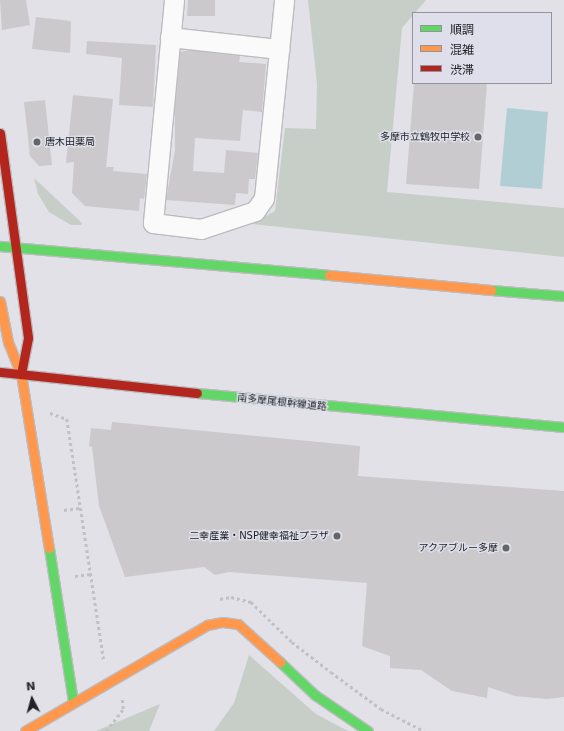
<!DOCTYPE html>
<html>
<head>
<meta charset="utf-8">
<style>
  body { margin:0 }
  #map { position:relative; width:564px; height:731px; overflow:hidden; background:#e1e1e7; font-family:"DejaVu Sans","Noto Sans JP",sans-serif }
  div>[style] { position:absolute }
  .green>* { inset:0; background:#c7cec8 }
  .water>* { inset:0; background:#b2ced5 }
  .building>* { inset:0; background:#cbc9cb }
  .path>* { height:2.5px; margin-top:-1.25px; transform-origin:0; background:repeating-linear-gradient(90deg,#c0c1c3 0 3px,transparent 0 6px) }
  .roads { filter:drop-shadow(1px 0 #bcbcc0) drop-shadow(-1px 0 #bcbcc0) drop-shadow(0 1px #bcbcc0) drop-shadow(0 -1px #bcbcc0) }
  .street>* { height:19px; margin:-9.5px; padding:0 9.5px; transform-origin:9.5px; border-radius:9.5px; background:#fafafb }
  .fast>* { height:9px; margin:-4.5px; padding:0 4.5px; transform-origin:4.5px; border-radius:4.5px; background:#63d668 }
  .slow>* { height:9px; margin:-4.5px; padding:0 4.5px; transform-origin:4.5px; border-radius:4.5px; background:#ff974d }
  .jam>* { height:9px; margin:-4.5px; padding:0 4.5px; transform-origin:4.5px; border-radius:4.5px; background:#b3261e }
  .dots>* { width:11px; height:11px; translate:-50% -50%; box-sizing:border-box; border:2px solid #dedfea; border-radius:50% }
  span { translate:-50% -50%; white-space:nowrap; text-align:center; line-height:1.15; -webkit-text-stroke:3px #dedfea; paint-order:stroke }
  .poi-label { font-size:10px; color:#222226 }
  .right { translate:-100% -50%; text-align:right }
  .left { translate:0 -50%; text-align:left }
  .street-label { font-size:10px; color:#222226 }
  .legend { position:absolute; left:412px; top:12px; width:140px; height:72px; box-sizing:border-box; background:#dedfea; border:1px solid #93939c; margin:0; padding:5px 7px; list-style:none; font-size:12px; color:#222226 }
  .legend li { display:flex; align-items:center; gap:8px; height:20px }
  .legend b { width:20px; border:1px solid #93939c }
  .north { position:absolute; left:12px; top:679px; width:40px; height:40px; -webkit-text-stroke:3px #dedfea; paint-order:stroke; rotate:354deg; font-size:11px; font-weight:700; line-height:16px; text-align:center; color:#222226 }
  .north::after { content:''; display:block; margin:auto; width:14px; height:18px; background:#222226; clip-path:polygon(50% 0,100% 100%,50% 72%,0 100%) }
</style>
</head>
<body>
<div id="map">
  <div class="green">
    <div style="clip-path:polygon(308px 0,426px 0,402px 28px,387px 192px,564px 208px,564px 257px,252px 224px,275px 211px,285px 128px,316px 129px,317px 84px)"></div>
    <div style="clip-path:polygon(34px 178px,82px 223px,81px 225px,71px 225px,49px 212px,38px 194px)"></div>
    <div style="clip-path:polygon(249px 655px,316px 714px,348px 731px,214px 731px,234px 703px)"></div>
    <div style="clip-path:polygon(160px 704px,149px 731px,96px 731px)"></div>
  </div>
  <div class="water">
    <div style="clip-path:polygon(507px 108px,548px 112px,542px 189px,500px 186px)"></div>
  </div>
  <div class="building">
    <div style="clip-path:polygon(0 0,26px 0,30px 25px,2px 30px)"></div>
    <div style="clip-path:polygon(188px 0,215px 0,215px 16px,187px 16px)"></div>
    <div style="clip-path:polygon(36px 17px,71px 21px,70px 53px,32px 49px)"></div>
    <div style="clip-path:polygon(87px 41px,156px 45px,153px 107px,119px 105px,122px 58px,86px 54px)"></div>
    <div style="clip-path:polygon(190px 50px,240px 56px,239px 62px,266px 64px,262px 112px,243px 110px,240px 141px,195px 138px,193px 171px,224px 173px,226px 150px,258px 153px,255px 179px,249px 179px,248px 194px,236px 193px,235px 205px,166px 200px,175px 150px,175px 108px,180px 52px)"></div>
    <div style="clip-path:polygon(414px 83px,487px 83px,479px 189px,406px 184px)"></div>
    <div style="clip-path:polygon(73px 95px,113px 99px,106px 167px,114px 167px,113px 171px,147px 174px,144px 199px,140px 198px,139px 211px,85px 206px,72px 193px,74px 162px,66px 163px)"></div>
    <div style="clip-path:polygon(45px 100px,52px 165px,39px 166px,30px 156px,24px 102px)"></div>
    <div style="clip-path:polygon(112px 422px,360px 446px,358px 476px,564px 491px,564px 697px,547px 699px,515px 696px,488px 687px,487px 698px,452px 691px,421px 670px,390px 668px,390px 656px,362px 646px,367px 583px,229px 572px,215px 575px,204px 567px,125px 577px,99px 506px,92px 447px,89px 446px,91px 428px,111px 430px)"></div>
  </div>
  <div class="path">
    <div style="left:50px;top:413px;width:18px;rotate:19deg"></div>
    <div style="left:67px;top:419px;width:245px;rotate:81.3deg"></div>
    <div style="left:64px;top:510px;width:16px;rotate:-7deg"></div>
    <div style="left:75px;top:576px;width:15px;rotate:-8deg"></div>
    <div style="left:220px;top:599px;width:11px;rotate:-10deg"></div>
    <div style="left:231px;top:597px;width:21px;rotate:14deg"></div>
    <div style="left:251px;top:602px;width:57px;rotate:44.3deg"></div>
    <div style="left:292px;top:642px;width:49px;rotate:37.6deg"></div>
    <div style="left:331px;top:672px;width:62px;rotate:36.5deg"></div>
    <div style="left:381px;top:709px;width:48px;rotate:27.1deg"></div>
    <div style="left:106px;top:731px;width:28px;rotate:-52deg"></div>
    <div style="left:123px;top:709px;width:10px;rotate:-96deg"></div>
  </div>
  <div class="roads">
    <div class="street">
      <div style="left:174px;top:0;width:224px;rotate:95.4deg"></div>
      <div style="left:153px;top:223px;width:48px;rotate:7.1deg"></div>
      <div style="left:201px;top:229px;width:57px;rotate:-18.4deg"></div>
      <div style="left:255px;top:211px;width:16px;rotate:-55deg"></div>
      <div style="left:264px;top:198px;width:199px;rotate:-84.2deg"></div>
      <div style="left:170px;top:37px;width:110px;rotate:6.3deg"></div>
    </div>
    <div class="fast">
      <div style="left:0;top:246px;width:330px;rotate:5deg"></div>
      <div style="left:491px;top:290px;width:73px;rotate:4.7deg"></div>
      <div style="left:197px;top:393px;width:369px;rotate:5.3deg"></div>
      <div style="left:49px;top:548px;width:156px;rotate:81.1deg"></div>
      <div style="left:280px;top:662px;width:48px;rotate:43.3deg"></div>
      <div style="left:315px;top:695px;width:64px;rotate:34.2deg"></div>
    </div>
    <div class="slow">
      <div style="left:329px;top:275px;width:163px;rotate:5.3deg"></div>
      <div style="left:0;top:301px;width:42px;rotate:79deg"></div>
      <div style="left:8px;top:342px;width:35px;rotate:68deg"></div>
      <div style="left:21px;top:374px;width:176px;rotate:80.9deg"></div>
      <div style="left:25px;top:731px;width:211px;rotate:-30.2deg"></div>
      <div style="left:207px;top:625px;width:16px;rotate:-11deg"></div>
      <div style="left:223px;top:622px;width:15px;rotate:8deg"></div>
      <div style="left:238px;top:624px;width:57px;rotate:42.1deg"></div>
    </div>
    <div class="jam">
      <div style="left:0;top:133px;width:207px;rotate:82.2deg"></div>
      <div style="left:28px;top:338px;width:37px;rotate:101deg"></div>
      <div style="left:0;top:372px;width:198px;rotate:6.1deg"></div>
    </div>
  </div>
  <div class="dots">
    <div style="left:478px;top:137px;background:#65656a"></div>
    <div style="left:37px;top:142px;background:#65656a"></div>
    <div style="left:337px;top:536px;background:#65656a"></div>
    <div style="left:506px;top:548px;background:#65656a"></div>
  </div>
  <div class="poi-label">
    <span class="right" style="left:470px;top:137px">多摩市立鶴牧中学校</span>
    <span class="left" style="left:45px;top:142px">唐木田薬局</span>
    <span class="right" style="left:329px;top:536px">二幸産業・NSP健幸福祉プラザ</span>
    <span class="right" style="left:498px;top:548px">アクアブルー多摩</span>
  </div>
  <div class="street-label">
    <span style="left:282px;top:402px;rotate:6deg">南多摩尾根幹線道路</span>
  </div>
  <ul class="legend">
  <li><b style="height:5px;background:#63d668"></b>順調</li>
  <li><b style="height:5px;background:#ff974d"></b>混雑</li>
  <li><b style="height:5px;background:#b3261e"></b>渋滞</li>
  </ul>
  <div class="north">N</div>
</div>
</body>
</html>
